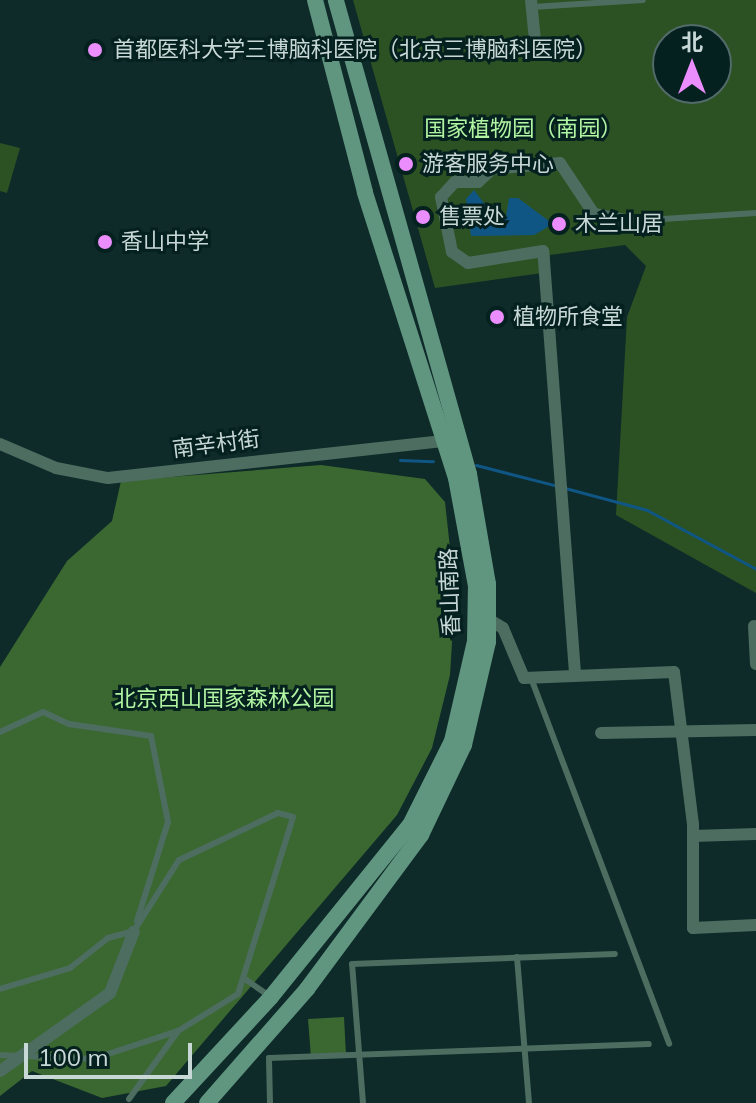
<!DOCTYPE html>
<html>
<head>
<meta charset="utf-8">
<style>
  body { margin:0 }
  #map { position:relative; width:756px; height:1103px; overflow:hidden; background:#0e2a29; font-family:Mulish,"Noto Sans SC",sans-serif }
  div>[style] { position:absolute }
  .green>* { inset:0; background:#2c5223 }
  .forest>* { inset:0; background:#3b6830 }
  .water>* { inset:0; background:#105684 }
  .stream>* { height:3px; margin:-1.5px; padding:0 1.5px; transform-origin:1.5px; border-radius:1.5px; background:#105684 }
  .lane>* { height:6px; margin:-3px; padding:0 3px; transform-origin:3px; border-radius:3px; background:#4c6d5f }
  .street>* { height:12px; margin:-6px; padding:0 6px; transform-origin:6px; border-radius:6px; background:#4c6d5f }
  .secondary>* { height:16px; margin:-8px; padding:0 8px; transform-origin:8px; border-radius:8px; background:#609680 }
  .dots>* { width:22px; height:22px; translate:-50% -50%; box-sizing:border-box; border:4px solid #04201f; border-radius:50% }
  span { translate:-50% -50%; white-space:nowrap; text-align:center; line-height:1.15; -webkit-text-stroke:6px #04201f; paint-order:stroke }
  .poi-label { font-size:22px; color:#c8d8d7 }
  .left { translate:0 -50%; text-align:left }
  .park-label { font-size:22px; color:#b1f4a2 }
  .street-label { font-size:22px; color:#c8d8d7 }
  .north { position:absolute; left:652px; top:24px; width:80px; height:80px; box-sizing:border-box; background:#04201f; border:2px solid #526a69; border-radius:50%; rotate:0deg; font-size:22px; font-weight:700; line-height:32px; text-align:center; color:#c8d8d7 }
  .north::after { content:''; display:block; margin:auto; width:28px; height:36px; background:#eb8dfc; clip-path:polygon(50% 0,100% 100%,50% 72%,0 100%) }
  .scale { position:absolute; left:24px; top:1043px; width:168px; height:36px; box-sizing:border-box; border:4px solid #c8d8d7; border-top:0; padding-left:10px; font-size:24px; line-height:28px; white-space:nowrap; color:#c8d8d7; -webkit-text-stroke:6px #04201f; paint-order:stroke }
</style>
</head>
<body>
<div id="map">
  <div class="green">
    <div style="clip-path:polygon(evenodd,353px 0,756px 0,756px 593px,616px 515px,627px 317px,646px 266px,625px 245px,550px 255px,550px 272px,435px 288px,353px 0,668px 40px,716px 40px,716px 88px,668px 88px,668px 40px)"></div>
    <div style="clip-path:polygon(0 143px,20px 148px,7px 193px,0 191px)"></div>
  </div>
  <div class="forest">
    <div style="clip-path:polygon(321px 465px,425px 479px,445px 502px,455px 594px,450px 675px,432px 748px,397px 815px,166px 1086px,102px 1098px,32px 1071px,0 1096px,0 667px,67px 561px,112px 521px,121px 481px)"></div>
    <div style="clip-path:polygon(344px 1017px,346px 1055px,311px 1058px,308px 1019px)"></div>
  </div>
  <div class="water">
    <div style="clip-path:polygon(474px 190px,495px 218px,506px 217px,509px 198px,518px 198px,553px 224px,534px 235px,471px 236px,466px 199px)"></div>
  </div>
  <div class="stream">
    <div style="left:400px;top:460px;width:33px;rotate:2deg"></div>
    <div style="left:476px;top:465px;width:85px;rotate:14.4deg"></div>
    <div style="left:565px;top:488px;width:85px;rotate:15deg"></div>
    <div style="left:647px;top:510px;width:124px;rotate:28.4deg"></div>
  </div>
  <div class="lane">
    <div style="left:532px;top:7px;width:111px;rotate:-3.6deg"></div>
    <div style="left:632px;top:221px;width:124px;rotate:-3.7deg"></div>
    <div style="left:531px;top:678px;width:391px;rotate:69.3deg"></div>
    <div style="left:0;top:732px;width:47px;rotate:-24.9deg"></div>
    <div style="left:43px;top:712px;width:29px;rotate:25deg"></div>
    <div style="left:69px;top:724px;width:83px;rotate:8.3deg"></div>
    <div style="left:151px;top:736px;width:88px;rotate:78.8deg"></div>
    <div style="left:168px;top:822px;width:104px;rotate:107.4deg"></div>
    <div style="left:517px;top:957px;width:146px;rotate:85.3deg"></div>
    <div style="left:245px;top:979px;width:28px;rotate:35deg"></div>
    <div style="left:0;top:989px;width:73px;rotate:-16.7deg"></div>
    <div style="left:70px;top:968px;width:48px;rotate:-38.3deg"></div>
    <div style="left:108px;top:938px;width:27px;rotate:-15deg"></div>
    <div style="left:0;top:1055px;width:93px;rotate:2.5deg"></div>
    <div style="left:93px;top:1059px;width:89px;rotate:-18.2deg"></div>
    <div style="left:178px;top:1031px;width:70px;rotate:-31.7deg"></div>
    <div style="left:238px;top:994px;width:185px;rotate:-72.7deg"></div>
    <div style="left:293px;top:817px;width:16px;rotate:-165deg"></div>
    <div style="left:278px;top:813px;width:110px;rotate:154.6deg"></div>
    <div style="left:179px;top:860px;width:84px;rotate:122.4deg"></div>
    <div style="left:129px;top:1099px;width:84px;rotate:-54.2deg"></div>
    <div style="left:270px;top:1103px;width:45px;rotate:-91.3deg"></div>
    <div style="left:269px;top:1058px;width:380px;rotate:-2.1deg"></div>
    <div style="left:363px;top:1103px;width:139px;rotate:-94.5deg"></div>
    <div style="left:352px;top:964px;width:263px;rotate:-2.2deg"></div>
  </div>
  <div class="street">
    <div style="left:531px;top:0;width:40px;rotate:84.3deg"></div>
    <div style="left:0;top:444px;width:61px;rotate:23.2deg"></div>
    <div style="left:56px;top:468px;width:53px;rotate:10.9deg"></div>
    <div style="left:108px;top:478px;width:337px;rotate:-6.3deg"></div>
    <div style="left:488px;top:619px;width:17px;rotate:31deg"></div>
    <div style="left:503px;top:628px;width:54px;rotate:67.2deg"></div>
    <div style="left:524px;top:678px;width:150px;rotate:-2.3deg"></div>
    <div style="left:674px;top:672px;width:153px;rotate:82.9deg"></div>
    <div style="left:693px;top:824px;width:104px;rotate:90deg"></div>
    <div style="left:693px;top:928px;width:63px;rotate:-2.7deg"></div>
    <div style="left:754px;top:626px;width:38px;rotate:87deg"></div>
    <div style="left:575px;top:673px;width:423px;rotate:-94.3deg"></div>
    <div style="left:543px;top:251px;width:76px;rotate:170.9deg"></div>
    <div style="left:468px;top:263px;width:19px;rotate:-145deg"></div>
    <div style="left:452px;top:252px;width:56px;rotate:-101.3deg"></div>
    <div style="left:441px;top:197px;width:21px;rotate:-47deg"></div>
    <div style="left:455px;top:182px;width:23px"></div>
    <div style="left:478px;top:182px;width:19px;rotate:-43deg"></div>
    <div style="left:492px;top:169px;width:68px;rotate:-5deg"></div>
    <div style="left:560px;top:163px;width:61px;rotate:56.3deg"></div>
    <div style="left:594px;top:214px;width:38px;rotate:11deg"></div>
    <div style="left:601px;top:733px;width:155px;rotate:-1.1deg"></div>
    <div style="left:693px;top:836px;width:63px;rotate:-1.8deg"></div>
    <div style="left:0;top:1071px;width:135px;rotate:-35.3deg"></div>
    <div style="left:110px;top:993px;width:66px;rotate:-68.8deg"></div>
  </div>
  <div class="secondary">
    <div style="left:173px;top:1103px;width:144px;rotate:-47.2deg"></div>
    <div style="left:271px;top:997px;width:221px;rotate:-51.1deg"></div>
    <div style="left:410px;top:825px;width:94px;rotate:-63.4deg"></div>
    <div style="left:452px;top:741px;width:103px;rotate:-77deg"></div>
    <div style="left:475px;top:641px;width:55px;rotate:-89deg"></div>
    <div style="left:476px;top:586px;width:110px;rotate:-100.5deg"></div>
    <div style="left:456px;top:478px;width:300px;rotate:-107.7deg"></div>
    <div style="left:365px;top:192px;width:198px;rotate:-104.6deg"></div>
    <div style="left:207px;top:1103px;width:152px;rotate:-48.7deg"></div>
    <div style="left:307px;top:989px;width:192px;rotate:-53.5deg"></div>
    <div style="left:421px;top:835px;width:100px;rotate:-64.5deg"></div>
    <div style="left:464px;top:745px;width:106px;rotate:-76.9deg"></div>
    <div style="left:488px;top:642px;width:58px;rotate:-90deg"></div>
    <div style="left:488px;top:584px;width:112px;rotate:-99.8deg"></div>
    <div style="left:469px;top:474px;width:492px;rotate:-105.7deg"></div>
  </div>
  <div class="dots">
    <div style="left:95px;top:50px;background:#eb8dfc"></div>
    <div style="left:406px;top:164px;background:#eb8dfc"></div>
    <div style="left:423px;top:217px;background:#eb8dfc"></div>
    <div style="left:559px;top:224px;background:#eb8dfc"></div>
    <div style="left:105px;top:242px;background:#eb8dfc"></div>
    <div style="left:497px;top:317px;background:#eb8dfc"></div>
  </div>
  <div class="poi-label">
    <span class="left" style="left:113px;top:50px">首都医科大学三博脑科医院（北京三博脑科医院）</span>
    <span class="left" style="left:422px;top:164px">游客服务中心</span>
    <span class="left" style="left:439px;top:217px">售票处</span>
    <span class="left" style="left:575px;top:224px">木兰山居</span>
    <span class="left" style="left:121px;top:242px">香山中学</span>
    <span class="left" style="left:513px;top:317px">植物所食堂</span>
  </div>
  <div class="park-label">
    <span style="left:523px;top:129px">国家植物园（南园）</span>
    <span style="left:224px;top:699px">北京西山国家森林公园</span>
  </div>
  <div class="street-label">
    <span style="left:216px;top:444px;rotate:-7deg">南辛村街</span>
    <span style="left:450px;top:592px;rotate:-92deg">香山南路</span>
  </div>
  <div class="north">北</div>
  <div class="scale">100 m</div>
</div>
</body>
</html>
